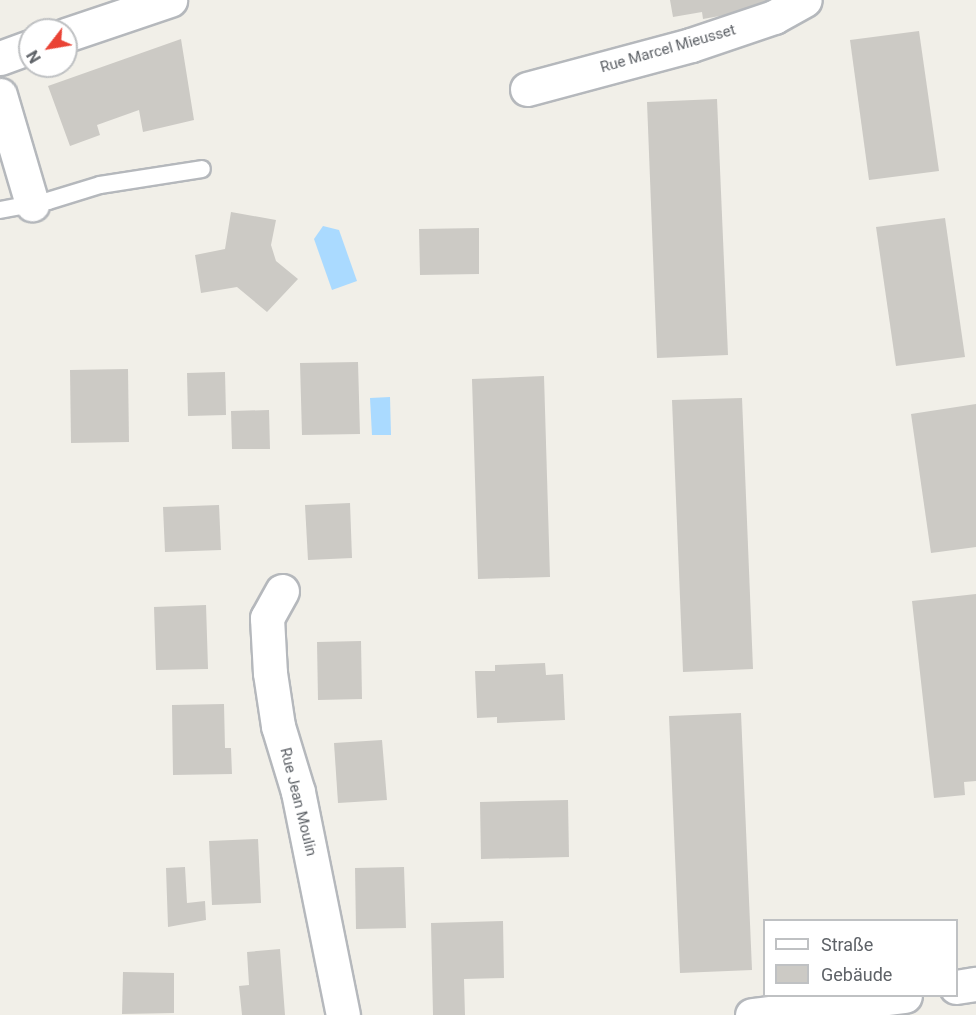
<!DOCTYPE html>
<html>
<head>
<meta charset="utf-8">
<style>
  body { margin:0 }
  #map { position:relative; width:976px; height:1015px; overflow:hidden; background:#f1efe8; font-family:Roboto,sans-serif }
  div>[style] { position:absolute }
  .water>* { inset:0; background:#aadaff }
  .building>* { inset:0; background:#cccac5 }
  .roads { filter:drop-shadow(2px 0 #b5b8bc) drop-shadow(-2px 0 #b5b8bc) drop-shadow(0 2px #b5b8bc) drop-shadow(0 -2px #b5b8bc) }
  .service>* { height:16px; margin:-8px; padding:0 8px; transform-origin:8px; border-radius:8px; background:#fff }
  .minor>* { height:33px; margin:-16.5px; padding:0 16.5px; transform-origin:16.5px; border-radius:16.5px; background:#fff }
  span { translate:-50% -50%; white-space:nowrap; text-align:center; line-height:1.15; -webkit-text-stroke:4.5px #fff; paint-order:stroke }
  .street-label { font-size:15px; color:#5f6368 }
  .legend { position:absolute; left:763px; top:919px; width:195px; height:78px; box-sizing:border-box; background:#fff; border:2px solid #bfc1c3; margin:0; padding:8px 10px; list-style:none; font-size:18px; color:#5f6368 }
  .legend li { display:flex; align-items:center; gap:12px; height:30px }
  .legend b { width:30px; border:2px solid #bfc1c3 }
  .north { position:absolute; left:18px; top:18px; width:60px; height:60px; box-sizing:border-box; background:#fff; border:2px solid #bfc1c3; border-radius:50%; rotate:239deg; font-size:16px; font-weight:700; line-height:24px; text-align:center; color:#5f6368 }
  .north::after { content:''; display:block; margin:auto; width:21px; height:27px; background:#ea4335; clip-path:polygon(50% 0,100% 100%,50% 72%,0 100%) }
</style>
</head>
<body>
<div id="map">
  <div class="water">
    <div style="clip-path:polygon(323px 226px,339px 230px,357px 281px,332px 290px,314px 239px)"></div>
    <div style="clip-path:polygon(390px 397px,391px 435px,372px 435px,370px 398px)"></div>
  </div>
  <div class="building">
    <div style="clip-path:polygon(670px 0,769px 0,770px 7px,703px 19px,702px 12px,673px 17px)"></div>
    <div style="clip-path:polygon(919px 31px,939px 171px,869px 180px,850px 40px)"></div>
    <div style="clip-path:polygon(181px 39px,194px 120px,143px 132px,139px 110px,97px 125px,100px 135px,70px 146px,48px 86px)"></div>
    <div style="clip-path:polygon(717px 99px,728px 355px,657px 358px,647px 102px)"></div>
    <div style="clip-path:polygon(231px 212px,276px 220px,271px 245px,276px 261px,298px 279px,267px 312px,237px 287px,201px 293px,195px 255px,225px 249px)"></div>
    <div style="clip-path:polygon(945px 218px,965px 357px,896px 366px,876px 227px)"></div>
    <div style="clip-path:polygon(479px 228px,479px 274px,420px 275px,419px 229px)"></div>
    <div style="clip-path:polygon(358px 362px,360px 434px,302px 435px,300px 363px)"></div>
    <div style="clip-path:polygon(128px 369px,129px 442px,71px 443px,70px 370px)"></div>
    <div style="clip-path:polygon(225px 372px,226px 415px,188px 416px,187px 373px)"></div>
    <div style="clip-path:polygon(544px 376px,550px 577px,478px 579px,472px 379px)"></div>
    <div style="clip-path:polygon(742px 398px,753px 669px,683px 672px,672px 400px)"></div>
    <div style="clip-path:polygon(976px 404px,976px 547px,931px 553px,911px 414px)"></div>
    <div style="clip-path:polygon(269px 410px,270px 449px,232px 449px,231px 411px)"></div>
    <div style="clip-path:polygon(350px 503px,352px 558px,308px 560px,305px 505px)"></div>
    <div style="clip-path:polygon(219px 505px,221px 550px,165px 552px,163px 507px)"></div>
    <div style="clip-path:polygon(976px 594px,976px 781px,964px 782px,965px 795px,934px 798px,912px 601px)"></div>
    <div style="clip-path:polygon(206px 605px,208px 669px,156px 670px,154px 607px)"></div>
    <div style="clip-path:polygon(361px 641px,362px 699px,318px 700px,317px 642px)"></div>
    <div style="clip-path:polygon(545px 663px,546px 675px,563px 674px,565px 720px,497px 723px,497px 717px,477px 718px,475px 671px,495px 671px,495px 665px)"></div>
    <div style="clip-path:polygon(224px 704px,225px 748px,231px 748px,232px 774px,173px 775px,172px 705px)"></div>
    <div style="clip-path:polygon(741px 713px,752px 970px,680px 973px,669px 716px)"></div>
    <div style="clip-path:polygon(382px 740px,387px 800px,338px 803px,334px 743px)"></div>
    <div style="clip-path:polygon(568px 800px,569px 857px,481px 859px,480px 802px)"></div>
    <div style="clip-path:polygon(258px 839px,261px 903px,212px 905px,209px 841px)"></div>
    <div style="clip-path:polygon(185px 867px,187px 903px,205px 901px,206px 920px,168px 927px,166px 868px)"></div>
    <div style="clip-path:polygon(404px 867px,406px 928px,356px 929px,355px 868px)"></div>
    <div style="clip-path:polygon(503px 921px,504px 978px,464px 979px,465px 1015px,433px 1015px,431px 923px)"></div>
    <div style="clip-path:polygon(280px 949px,285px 1015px,242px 1015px,239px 986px,249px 985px,247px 952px)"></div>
    <div style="clip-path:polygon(123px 972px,174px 973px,174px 1013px,122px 1014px)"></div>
  </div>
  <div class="roads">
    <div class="service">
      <div style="left:0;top:210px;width:49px;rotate:-10.6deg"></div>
      <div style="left:48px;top:201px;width:54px;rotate:-17.1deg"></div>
      <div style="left:100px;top:185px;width:103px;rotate:-8.9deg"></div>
    </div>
    <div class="minor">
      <div style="left:66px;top:35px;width:110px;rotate:-18.6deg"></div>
      <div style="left:0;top:58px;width:32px;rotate:-20deg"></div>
      <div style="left:527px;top:89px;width:170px;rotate:-15deg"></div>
      <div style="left:691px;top:45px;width:88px;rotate:-18.6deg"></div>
      <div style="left:774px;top:17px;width:35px;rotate:-29deg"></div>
      <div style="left:0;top:95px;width:114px;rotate:73.6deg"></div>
      <div style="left:282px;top:591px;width:31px;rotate:119deg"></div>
      <div style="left:267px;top:618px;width:55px;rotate:86.9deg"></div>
      <div style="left:270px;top:673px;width:54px;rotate:81.4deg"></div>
      <div style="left:278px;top:726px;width:69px;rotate:73.1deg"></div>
      <div style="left:298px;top:792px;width:227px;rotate:78.6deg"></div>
      <div style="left:956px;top:987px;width:20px;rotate:-9deg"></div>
      <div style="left:752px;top:1015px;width:154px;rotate:-7.1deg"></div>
    </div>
  </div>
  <div class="street-label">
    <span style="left:668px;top:49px;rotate:-16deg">Rue Marcel Mieusset</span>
    <span style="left:298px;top:802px;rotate:76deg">Rue Jean Moulin</span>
  </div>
  <ul class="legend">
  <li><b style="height:8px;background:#fff"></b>Straße</li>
  <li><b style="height:16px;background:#cccac5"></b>Gebäude</li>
  </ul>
  <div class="north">N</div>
</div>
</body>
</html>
